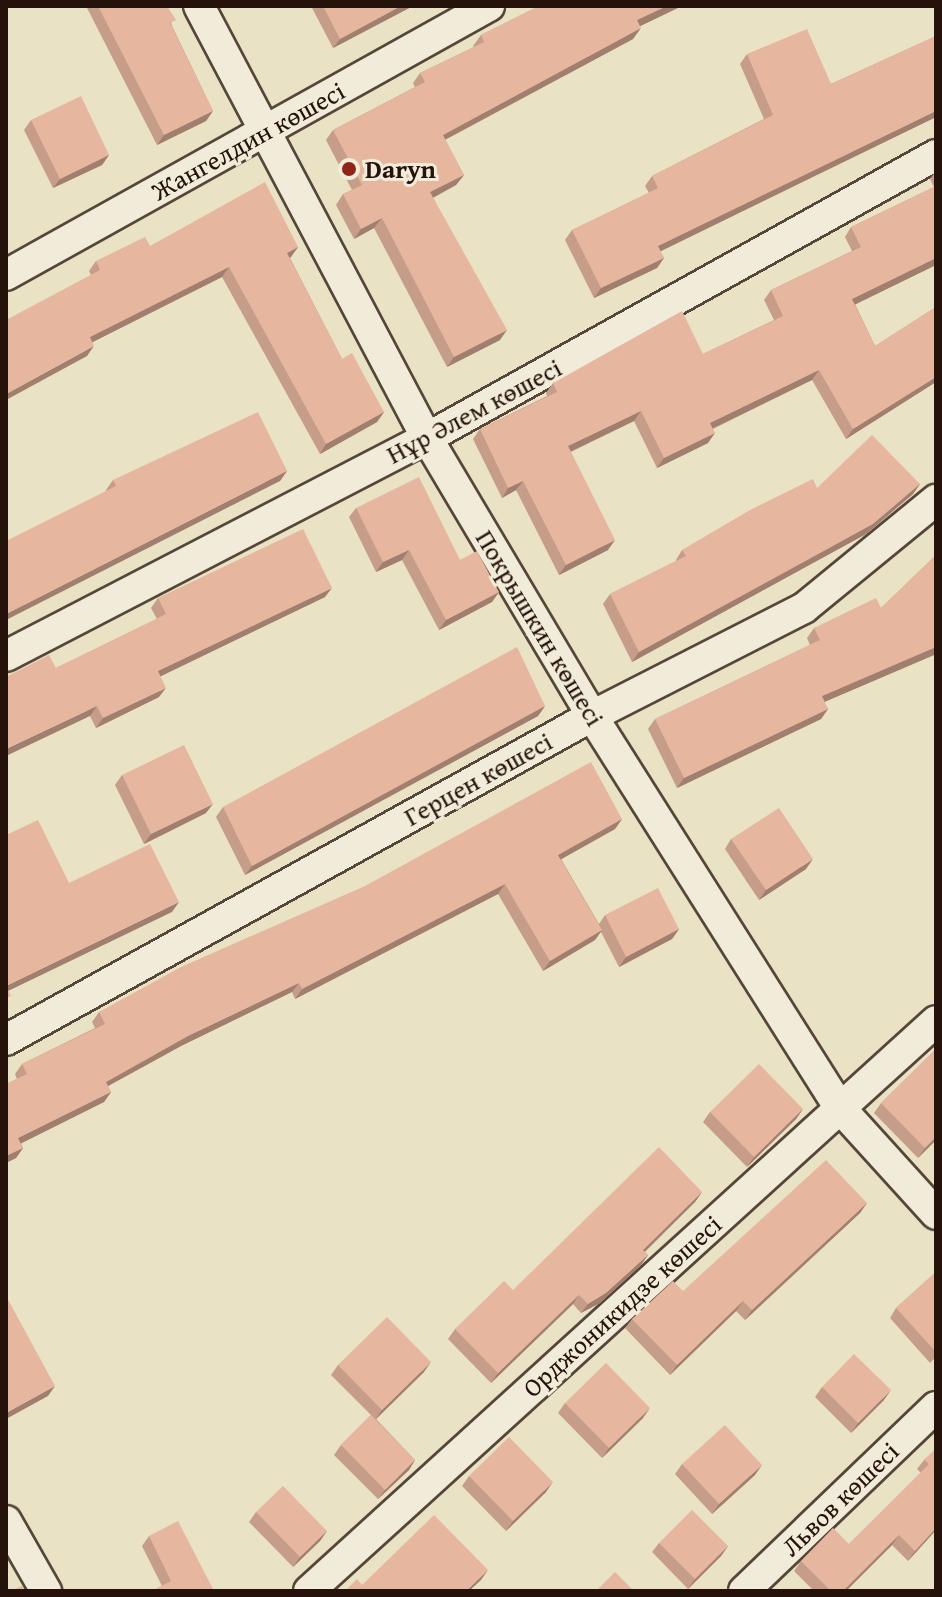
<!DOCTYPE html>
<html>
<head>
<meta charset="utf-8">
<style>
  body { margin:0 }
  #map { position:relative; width:942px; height:1597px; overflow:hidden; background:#eae2c5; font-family:"Gentium Book Plus",serif }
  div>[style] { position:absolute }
  .roads { filter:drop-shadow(2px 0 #564639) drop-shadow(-2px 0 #564639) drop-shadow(0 2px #564639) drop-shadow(0 -2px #564639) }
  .minor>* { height:30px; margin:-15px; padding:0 15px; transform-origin:15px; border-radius:15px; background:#f1ecd9 }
  .wall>* { inset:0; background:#c69d89 }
  .shaded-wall>* { inset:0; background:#a17f6f }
  .building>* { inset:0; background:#e6b69f }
  .dots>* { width:22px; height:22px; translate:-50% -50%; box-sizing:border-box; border:4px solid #f1ecd9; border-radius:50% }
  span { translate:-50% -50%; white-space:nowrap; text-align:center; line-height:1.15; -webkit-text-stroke:6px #f1ecd9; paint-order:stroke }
  .street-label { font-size:26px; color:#25120a }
  .poi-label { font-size:26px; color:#25120a; font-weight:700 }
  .left { translate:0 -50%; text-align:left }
  .frame { position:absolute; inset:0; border:8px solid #25120a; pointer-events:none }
</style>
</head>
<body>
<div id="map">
  <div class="roads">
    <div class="minor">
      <div style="left:199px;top:6px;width:488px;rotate:62.2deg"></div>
      <div style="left:427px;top:438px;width:323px;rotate:59.3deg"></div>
      <div style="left:592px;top:716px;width:464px;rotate:57.7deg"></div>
      <div style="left:840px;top:1108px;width:143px;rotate:47.8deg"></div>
      <div style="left:6px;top:275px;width:553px;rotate:-29.12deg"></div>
      <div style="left:6px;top:656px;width:474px;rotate:-27.4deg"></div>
      <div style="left:427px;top:438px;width:582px;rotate:-29.07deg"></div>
      <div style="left:6px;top:1040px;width:670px;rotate:-28.94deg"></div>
      <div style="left:592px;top:716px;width:238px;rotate:-27deg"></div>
      <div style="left:804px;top:608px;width:171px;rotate:-39.3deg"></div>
      <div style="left:6px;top:1521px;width:81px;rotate:60.3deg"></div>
      <div style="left:309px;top:1591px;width:847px;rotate:-42.27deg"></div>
      <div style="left:744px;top:1591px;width:266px;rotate:-43.8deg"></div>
    </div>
  </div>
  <div class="wall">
    <div style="clip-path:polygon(86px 6px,167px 6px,172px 26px,213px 111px,206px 121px,157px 145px)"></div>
    <div style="clip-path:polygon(311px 6px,413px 6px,333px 48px)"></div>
    <div style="clip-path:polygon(539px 6px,682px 6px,640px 26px,633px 39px,445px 140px,464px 175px,456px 185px,433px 198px,500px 340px,447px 367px,374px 228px,354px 239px,336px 205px,343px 194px,352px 190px,326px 140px,333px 130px,415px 87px,413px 83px,420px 73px,474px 47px,473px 46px,481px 35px)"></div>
    <div style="clip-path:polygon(936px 36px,936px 117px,660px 251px,664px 258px,657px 268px,594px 298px,565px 240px,572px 230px,649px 193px,645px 186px,652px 176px,764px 119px,740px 64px,747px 54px,831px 84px)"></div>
    <div style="clip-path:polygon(31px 120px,109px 155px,102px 165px,53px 188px,24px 130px)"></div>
    <div style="clip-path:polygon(936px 171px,936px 265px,855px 304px,875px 346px,936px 307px,936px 382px,846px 439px,812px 380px,713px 429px,708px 443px,657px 468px,634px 421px,571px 452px,608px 550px,559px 575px,516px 490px,502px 498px,473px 439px,480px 429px,547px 396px,546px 393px,553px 383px,703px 354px,774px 320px,764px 300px,771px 290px,852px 251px,845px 237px,851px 227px,934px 187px,930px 179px)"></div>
    <div style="clip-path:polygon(150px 246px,298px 247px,290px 258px,342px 359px,384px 412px,377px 422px,320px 454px,222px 277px,92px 342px,87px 356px,91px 275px,89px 271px,96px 261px)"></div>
    <div style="clip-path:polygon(287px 471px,280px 481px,106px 491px,106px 490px,113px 480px)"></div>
    <div style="clip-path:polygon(920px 484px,913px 494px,866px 534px,632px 662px,603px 604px,610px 594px,676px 561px,676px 560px,682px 550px,817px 488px)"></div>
    <div style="clip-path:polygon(356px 508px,460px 560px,499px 592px,492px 602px,439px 630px,402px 560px,376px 572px,349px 517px)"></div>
    <div style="clip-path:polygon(936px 555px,936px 653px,934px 655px,824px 702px,828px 709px,821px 719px,677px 788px,648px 729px,655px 719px,810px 645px,807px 638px,814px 628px,881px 608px)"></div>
    <div style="clip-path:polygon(325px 597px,160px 676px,159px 697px,96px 728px,90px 716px,56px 668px,157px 619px,151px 608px,158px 598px)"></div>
    <div style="clip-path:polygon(545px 706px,538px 716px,245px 875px,216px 817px,223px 807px)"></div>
    <div style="clip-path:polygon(122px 775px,206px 813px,144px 844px,115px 785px)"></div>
    <div style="clip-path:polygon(622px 819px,615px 829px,561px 859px,599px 924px,605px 915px,679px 929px,672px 939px,619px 967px,601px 932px,595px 940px,543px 971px,498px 894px,295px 999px,292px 992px,181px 1046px,108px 1086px,111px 1092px,104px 1102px,21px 1143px,23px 1148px,16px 1158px,6px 1163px,6px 1084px,17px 1079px,15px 1074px,22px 1064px,95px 1028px,92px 1022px,99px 1012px)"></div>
    <div style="clip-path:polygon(731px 839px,806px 869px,759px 900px,725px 849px)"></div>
    <div style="clip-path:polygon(936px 1049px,936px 1140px,918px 1158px,874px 1113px,881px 1103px)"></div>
    <div style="clip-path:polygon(803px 1109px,796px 1119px,747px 1167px,703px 1122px,710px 1112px)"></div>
    <div style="clip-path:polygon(702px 1192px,695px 1202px,645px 1252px,648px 1255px,641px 1265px,600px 1303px,581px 1313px,573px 1304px,491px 1383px,448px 1339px,455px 1329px,513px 1290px)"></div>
    <div style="clip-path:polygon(867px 1203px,860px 1213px,745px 1320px,736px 1311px,670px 1375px,625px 1328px,632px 1319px,683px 1291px)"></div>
    <div style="clip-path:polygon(936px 1272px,936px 1357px,930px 1363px,890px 1318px,896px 1308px)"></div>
    <div style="clip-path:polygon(338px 1365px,424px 1372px,376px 1419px,415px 1460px,409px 1470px,378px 1499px,334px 1455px,341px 1445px,371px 1415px,331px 1375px)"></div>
    <div style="clip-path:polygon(822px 1387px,884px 1400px,851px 1433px,815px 1397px)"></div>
    <div style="clip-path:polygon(565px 1403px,643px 1418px,602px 1458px,558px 1413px)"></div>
    <div style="clip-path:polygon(936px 1449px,936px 1530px,908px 1561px,892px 1545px,846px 1591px,814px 1591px,794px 1571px,801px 1561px,849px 1544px,921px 1473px,917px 1469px,924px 1460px)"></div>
    <div style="clip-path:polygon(682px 1464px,755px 1475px,712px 1514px,675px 1474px)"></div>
    <div style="clip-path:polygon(469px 1476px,546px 1492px,506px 1531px,462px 1486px)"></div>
    <div style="clip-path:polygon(256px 1512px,327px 1531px,320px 1541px,293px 1567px,249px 1522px)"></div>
    <div style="clip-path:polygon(149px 1536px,214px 1591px,162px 1586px,142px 1546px)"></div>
    <div style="clip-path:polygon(659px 1543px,728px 1546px,721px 1556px,688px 1589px,652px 1552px)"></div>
  </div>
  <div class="shaded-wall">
    <div style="clip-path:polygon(401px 6px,413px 6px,333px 48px,340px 39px)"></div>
    <div style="clip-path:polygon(667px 6px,682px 6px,630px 31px,637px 20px)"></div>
    <div style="clip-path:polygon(641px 28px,633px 39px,435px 145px,443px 135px)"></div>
    <div style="clip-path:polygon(213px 111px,206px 121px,157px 145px,164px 135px)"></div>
    <div style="clip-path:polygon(936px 111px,936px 117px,651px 256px,658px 246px)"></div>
    <div style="clip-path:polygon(109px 155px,102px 165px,53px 188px,60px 179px)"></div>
    <div style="clip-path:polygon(464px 175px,456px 185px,423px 203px,430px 192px)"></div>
    <div style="clip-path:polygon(382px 218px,374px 228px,354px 239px,361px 229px)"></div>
    <div style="clip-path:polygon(298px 247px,291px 257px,280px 263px,287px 253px)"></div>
    <div style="clip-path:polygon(664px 258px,657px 268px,594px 298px,601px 288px)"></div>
    <div style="clip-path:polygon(936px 258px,936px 265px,846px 309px,852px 299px)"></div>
    <div style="clip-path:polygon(229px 267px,222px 277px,83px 347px,90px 337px)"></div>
    <div style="clip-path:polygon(507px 330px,500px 340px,447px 367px,454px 357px)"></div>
    <div style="clip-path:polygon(94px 346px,87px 356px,6px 400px,6px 394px)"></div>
    <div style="clip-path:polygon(819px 370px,812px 380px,703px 433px,710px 423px)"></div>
    <div style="clip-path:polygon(936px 377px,936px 382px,846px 439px,853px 429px)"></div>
    <div style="clip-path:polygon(641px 411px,634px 421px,561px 456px,568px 446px)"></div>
    <div style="clip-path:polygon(384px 412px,377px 422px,320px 454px,326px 444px)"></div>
    <div style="clip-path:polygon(715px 433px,708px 443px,657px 468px,664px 458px)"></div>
    <div style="clip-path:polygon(287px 471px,280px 481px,6px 620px,6px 614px)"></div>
    <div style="clip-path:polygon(523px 481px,516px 490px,502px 498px,508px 488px)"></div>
    <div style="clip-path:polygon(920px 484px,913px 494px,866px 534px,632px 662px,639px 652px)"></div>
    <div style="clip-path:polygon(615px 540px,608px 550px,559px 575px,566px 565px)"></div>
    <div style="clip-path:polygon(409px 550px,402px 560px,376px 572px,383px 562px)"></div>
    <div style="clip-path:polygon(332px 588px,325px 597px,151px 681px,158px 671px)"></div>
    <div style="clip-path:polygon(499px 592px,492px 602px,439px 630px,446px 620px)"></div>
    <div style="clip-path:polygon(936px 647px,936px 653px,934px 655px,815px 706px,822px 696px)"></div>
    <div style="clip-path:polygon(166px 688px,159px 697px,96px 728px,103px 718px)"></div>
    <div style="clip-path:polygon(97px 706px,90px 716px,6px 756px,6px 749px)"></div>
    <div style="clip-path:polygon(545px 706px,538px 716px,245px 875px,252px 866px)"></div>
    <div style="clip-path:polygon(828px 709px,821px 719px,677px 788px,684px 778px)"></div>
    <div style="clip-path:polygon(213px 804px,206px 813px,144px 844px,151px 834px)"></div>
    <div style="clip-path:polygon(622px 819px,615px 829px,551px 865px,558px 855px)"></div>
    <div style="clip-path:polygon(813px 859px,806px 869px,759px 900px,766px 890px)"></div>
    <div style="clip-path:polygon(505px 884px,498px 894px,295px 999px,302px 989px)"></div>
    <div style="clip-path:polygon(179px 902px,172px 912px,6px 992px,6px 986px)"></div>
    <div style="clip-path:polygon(679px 929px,672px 939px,619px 967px,626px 957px)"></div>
    <div style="clip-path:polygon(602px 930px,595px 940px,543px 971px,550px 961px)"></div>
    <div style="clip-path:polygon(299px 983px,292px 992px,181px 1046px,99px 1091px,106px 1082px,188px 1036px)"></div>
    <div style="clip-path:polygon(111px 1092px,104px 1102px,12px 1148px,18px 1138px)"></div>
    <div style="clip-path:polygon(803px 1109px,796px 1119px,747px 1167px,754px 1157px)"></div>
    <div style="clip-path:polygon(936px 1137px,936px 1140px,918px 1158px,925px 1148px)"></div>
    <div style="clip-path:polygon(23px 1148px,16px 1158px,6px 1163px,6px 1156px)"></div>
    <div style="clip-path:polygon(702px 1192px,695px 1202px,636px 1260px,643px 1250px)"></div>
    <div style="clip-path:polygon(867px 1203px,860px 1213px,745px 1320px,752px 1310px)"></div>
    <div style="clip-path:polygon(648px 1255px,641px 1265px,600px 1303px,581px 1313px,588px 1304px)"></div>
    <div style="clip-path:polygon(579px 1295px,573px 1304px,491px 1383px,498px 1373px)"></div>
    <div style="clip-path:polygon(743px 1301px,736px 1311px,670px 1375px,677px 1365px)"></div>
    <div style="clip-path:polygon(431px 1362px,424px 1372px,375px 1420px,382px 1410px)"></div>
    <div style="clip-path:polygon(55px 1386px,48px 1396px,6px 1419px,6px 1413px)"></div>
    <div style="clip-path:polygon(891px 1390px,884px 1400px,851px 1433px,858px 1423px)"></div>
    <div style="clip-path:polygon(650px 1408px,643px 1418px,602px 1458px,609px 1448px)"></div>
    <div style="clip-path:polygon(415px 1460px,409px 1470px,378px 1499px,385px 1490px)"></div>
    <div style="clip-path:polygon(762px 1465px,755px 1475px,712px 1514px,719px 1504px)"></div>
    <div style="clip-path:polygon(553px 1482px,546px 1492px,506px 1531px,513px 1521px)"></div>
    <div style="clip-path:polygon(936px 1528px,936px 1530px,908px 1561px,915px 1551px)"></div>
    <div style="clip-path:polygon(327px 1531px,320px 1541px,293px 1567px,300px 1557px)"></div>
    <div style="clip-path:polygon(899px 1535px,892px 1545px,846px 1591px,843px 1591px)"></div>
    <div style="clip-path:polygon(728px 1546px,721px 1556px,688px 1589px,695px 1579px)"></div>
    <div style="clip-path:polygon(488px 1570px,481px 1580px,469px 1591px,466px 1591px)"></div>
  </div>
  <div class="building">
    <div style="clip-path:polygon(98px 6px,167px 6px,176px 20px,170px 23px,213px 111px,164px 135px)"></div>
    <div style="clip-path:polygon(323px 6px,401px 6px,340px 39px)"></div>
    <div style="clip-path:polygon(539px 6px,667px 6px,637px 20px,641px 28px,443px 135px,464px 175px,430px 192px,507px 330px,454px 357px,382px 218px,361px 229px,343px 194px,362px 185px,333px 130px,425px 82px,420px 73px,484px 42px,481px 35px)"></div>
    <div style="clip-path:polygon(807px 29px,831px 84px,936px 36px,936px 111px,658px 246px,664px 258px,601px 288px,572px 230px,658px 188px,652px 176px,773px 115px,747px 54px)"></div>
    <div style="clip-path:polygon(81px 96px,109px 155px,60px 179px,31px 120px)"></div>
    <div style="clip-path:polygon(265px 182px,298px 247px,287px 253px,342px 359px,352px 353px,384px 412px,326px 444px,229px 267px,90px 337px,94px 346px,6px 394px,6px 320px,100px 270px,96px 261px,145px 237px,150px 246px)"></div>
    <div style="clip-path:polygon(936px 186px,936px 238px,934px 239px,936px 242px,936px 258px,852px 299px,875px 346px,936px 307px,936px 377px,853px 429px,819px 370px,710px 423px,715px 433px,664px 458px,641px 411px,568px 446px,615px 540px,566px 565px,523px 481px,508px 488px,480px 429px,557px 392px,553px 383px,682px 311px,703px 354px,783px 316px,771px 290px,861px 247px,851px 227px)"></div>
    <div style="clip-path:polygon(258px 412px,287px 471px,6px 614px,6px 541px,116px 486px,113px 480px)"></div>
    <div style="clip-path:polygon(872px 435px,920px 484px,873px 524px,639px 652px,610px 594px,686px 556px,682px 550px,750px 510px,813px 479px,817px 488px)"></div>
    <div style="clip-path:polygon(419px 477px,460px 560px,477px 551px,499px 592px,446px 620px,409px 550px,383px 562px,356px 508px)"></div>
    <div style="clip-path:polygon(303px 529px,332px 588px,158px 671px,166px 688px,103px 718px,97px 706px,6px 749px,6px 677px,49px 655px,56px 668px,166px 614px,158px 598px)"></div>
    <div style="clip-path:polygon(936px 555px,936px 647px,822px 696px,828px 709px,684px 778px,655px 719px,820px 640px,814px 628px,876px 598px,881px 608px)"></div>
    <div style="clip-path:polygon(517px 647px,545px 706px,252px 866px,223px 807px)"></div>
    <div style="clip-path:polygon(184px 745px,213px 804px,151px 834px,122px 775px)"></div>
    <div style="clip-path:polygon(591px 762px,622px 819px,558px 855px,602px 930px,550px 961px,505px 884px,302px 989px,299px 983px,188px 1036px,106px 1082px,111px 1092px,18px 1138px,23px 1148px,6px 1156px,6px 1084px,27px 1074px,22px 1064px,105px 1024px,99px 1012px,181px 967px,365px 886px)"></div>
    <div style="clip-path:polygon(779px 808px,813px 859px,766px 890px,731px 839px)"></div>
    <div style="clip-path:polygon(38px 820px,69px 883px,150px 844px,179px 902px,6px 986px,6px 835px)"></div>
    <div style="clip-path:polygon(658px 888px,679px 929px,626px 957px,605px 915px)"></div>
    <div style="clip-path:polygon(6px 986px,11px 996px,6px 998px)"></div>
    <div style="clip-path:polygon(936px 1049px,936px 1137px,925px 1148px,881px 1103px)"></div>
    <div style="clip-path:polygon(759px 1064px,803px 1109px,754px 1157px,710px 1112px)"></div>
    <div style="clip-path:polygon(659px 1147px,702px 1192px,643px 1250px,648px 1255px,606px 1293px,588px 1304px,579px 1295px,498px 1373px,455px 1329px,504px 1281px,513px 1290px)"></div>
    <div style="clip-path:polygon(826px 1160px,867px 1203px,752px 1310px,743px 1301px,677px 1365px,632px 1319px,673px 1281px,683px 1291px)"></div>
    <div style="clip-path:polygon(936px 1272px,936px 1352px,896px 1308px)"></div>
    <div style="clip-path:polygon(6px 1296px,55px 1386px,6px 1413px)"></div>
    <div style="clip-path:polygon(387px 1317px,431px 1362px,382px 1410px,338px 1365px)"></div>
    <div style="clip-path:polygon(854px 1354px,891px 1390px,858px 1423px,822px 1387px)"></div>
    <div style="clip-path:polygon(606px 1363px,650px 1408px,609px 1448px,565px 1403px)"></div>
    <div style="clip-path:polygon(371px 1415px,415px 1460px,385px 1490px,341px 1445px)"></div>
    <div style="clip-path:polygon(725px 1425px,762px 1465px,719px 1504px,682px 1464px)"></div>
    <div style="clip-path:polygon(509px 1437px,553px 1482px,513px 1521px,469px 1476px)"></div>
    <div style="clip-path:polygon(936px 1449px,936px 1528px,915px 1551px,899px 1535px,843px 1591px,831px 1591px,801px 1561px,833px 1528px,849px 1544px,929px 1464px,924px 1460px)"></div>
    <div style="clip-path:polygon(283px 1486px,327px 1531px,300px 1557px,256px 1512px)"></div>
    <div style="clip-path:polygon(692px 1510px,728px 1546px,695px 1579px,659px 1543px)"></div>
    <div style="clip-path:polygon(434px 1515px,488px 1570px,466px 1591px,345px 1591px,357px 1579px,362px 1585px)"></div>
    <div style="clip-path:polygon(178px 1521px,214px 1591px,151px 1591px,171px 1581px,149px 1536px)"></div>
    <div style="clip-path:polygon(615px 1572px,634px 1591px,596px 1591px)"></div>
    <div style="clip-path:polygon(22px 1586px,25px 1591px,11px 1591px)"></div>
  </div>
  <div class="dots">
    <div style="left:349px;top:169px;background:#8f2418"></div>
  </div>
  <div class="street-label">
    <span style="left:248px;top:141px;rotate:-29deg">Жангелдин көшесі</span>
    <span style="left:474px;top:411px;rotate:-28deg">Нұр Әлем көшесі</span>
    <span style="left:540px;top:628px;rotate:59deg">Покрышкин көшесі</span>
    <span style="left:478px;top:779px;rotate:-29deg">Герцен көшесі</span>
    <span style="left:622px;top:1306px;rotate:-42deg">Орджоникидзе көшесі</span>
    <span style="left:840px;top:1499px;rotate:-44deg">Львов көшесі</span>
  </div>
  <div class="poi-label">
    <span class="left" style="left:365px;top:169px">Daryn</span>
  </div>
  <div class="frame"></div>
</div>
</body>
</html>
